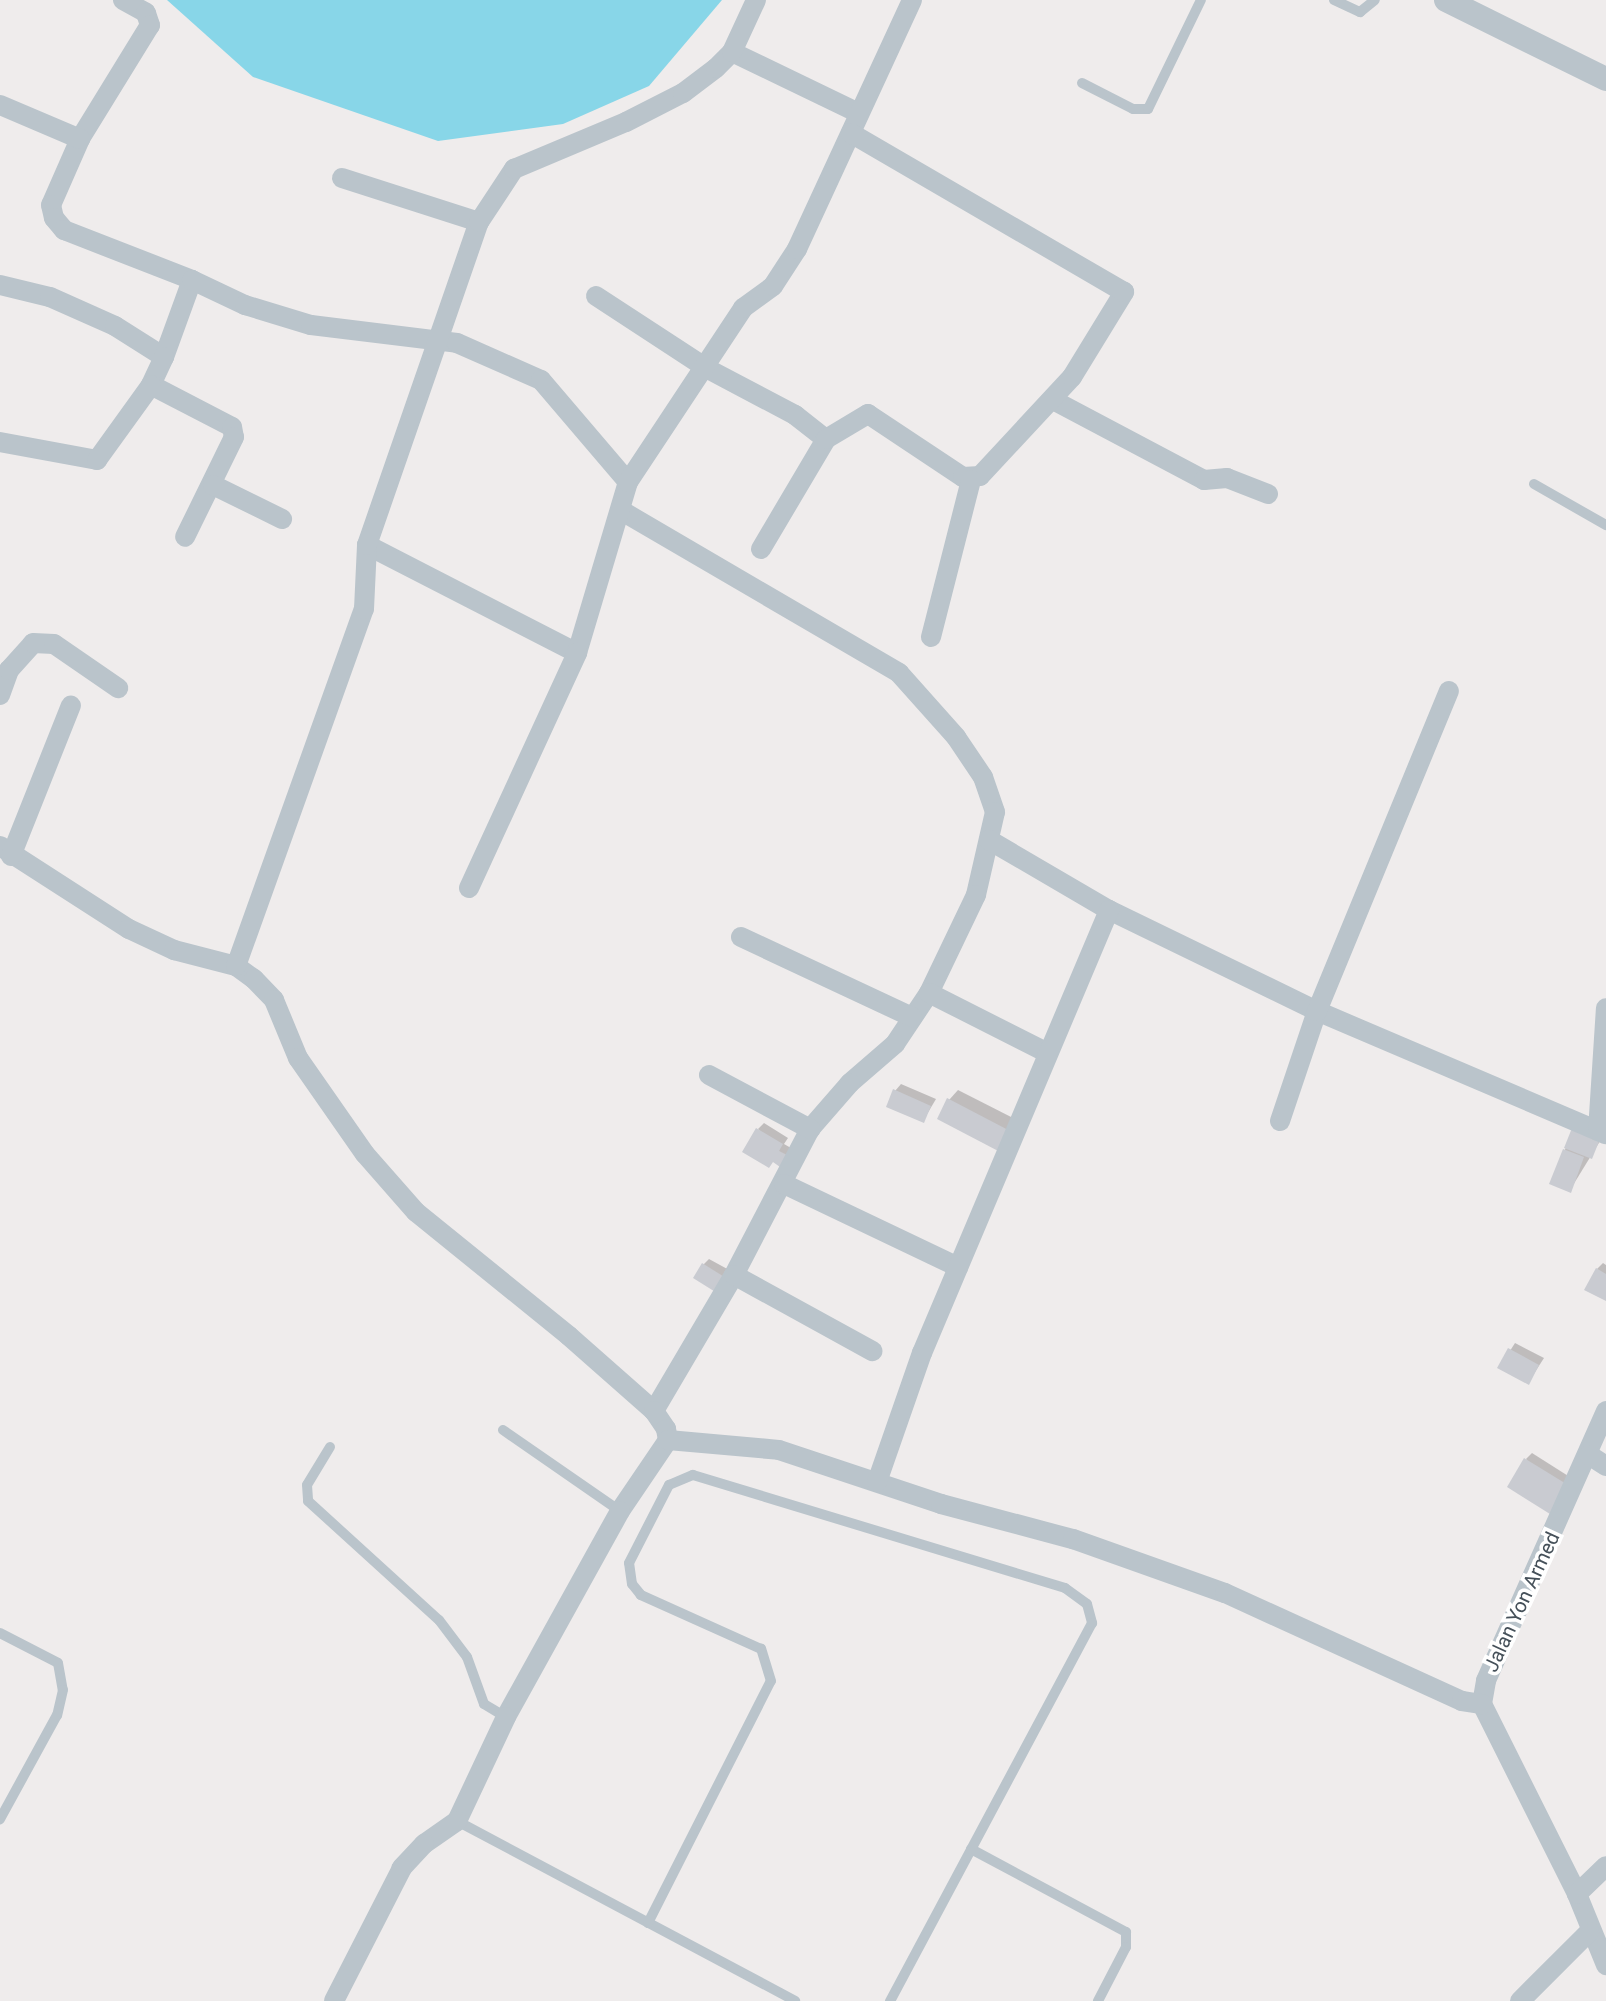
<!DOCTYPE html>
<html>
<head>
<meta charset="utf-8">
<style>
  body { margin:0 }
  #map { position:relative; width:1606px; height:2001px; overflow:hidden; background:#efecec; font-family:Roboto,sans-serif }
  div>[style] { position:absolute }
  .water>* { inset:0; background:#88d6e8 }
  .shadow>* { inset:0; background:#0003 }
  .building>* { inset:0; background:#c9cbd1 }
  .service>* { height:10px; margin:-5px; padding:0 5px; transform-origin:5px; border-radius:5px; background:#bac4cb }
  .minor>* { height:20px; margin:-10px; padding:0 10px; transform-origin:10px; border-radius:10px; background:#bac4cb }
  .tertiary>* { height:24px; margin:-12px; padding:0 12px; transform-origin:12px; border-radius:12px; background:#bac4cb }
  span { translate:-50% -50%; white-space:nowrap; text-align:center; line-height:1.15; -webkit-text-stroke:7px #fff; paint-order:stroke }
  .street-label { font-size:20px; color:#455059 }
</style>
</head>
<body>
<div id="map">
  <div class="water">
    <div style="clip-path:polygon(167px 0,722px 0,649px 86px,563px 124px,438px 141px,253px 77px)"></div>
  </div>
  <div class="shadow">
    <div style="clip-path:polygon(901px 1084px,936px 1099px,923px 1121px,895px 1091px)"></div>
    <div style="clip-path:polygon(958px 1090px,1021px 1122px,1011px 1141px,949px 1100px)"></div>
    <div style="clip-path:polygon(764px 1123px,788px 1138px,784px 1144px,791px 1148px,785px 1158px,758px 1129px)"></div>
    <div style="clip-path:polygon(1573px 1129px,1605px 1133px,1570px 1190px,1552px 1183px)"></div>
    <div style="clip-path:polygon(709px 1259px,731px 1271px,723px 1284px,703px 1265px)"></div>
    <div style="clip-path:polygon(1603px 1263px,1606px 1265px,1606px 1299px,1597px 1269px)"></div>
    <div style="clip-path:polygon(1515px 1343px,1544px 1358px,1528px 1383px,1499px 1368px)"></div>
    <div style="clip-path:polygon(1532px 1453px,1573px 1479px,1556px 1505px,1526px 1459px)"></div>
  </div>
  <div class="building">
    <div style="clip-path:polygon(893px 1089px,931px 1106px,924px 1123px,886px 1107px)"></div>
    <div style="clip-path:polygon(947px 1098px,1012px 1132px,1002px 1153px,937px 1119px)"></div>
    <div style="clip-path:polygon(756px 1128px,783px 1144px,779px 1151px,787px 1155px,780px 1167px,773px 1162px,769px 1168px,742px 1152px)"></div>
    <div style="clip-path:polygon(1572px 1128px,1600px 1139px,1592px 1159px,1564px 1148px)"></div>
    <div style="clip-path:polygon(1563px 1149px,1584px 1157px,1571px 1193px,1549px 1184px)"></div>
    <div style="clip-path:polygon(702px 1263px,726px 1278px,717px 1293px,693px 1278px)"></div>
    <div style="clip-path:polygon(1596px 1268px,1606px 1274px,1606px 1301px,1584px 1290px)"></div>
    <div style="clip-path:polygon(1508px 1348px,1539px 1365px,1529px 1385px,1497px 1368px)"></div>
    <div style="clip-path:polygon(1524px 1458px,1568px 1485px,1550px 1514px,1507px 1487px)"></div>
  </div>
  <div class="service">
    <div style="left:1334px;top:0;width:29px;rotate:25deg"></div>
    <div style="left:1360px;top:12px;width:19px;rotate:-39deg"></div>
    <div style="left:1082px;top:83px;width:57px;rotate:27deg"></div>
    <div style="left:1133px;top:109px;width:15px"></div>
    <div style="left:1148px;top:109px;width:121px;rotate:-64.1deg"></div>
    <div style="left:1534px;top:484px;width:83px;rotate:29.7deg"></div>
    <div style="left:503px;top:1430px;width:142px;rotate:34.7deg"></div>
    <div style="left:330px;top:1447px;width:44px;rotate:121.2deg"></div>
    <div style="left:307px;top:1485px;width:16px;rotate:86deg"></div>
    <div style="left:308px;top:1501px;width:177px;rotate:42.3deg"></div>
    <div style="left:439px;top:1620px;width:46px;rotate:52.9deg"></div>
    <div style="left:467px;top:1657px;width:50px;rotate:70.1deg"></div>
    <div style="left:484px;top:1704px;width:26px;rotate:31deg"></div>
    <div style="left:0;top:1633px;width:65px;rotate:27.3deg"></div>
    <div style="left:58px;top:1663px;width:27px;rotate:80deg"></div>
    <div style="left:63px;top:1690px;width:26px;rotate:103deg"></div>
    <div style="left:57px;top:1715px;width:119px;rotate:118.7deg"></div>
    <div style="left:457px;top:1821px;width:383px;rotate:28deg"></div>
    <div style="left:971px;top:1849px;width:176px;rotate:28.2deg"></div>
    <div style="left:1126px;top:1932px;width:15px;rotate:90deg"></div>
    <div style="left:1126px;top:1947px;width:61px;rotate:117.4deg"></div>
    <div style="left:648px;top:1923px;width:271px;rotate:-63.1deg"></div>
    <div style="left:771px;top:1681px;width:34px;rotate:-107deg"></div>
    <div style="left:761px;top:1649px;width:132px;rotate:-155.8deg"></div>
    <div style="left:641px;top:1595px;width:14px;rotate:-129deg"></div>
    <div style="left:632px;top:1584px;width:21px;rotate:-98deg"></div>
    <div style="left:629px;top:1563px;width:88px;rotate:-62.9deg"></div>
    <div style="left:669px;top:1485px;width:26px;rotate:-23deg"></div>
    <div style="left:693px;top:1475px;width:389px;rotate:16.9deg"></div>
    <div style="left:1065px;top:1588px;width:27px;rotate:36deg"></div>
    <div style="left:1087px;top:1604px;width:20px;rotate:75deg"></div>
    <div style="left:1092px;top:1623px;width:429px;rotate:118.1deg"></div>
  </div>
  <div class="minor">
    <div style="left:123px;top:0;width:26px;rotate:29deg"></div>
    <div style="left:146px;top:13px;width:13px;rotate:72deg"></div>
    <div style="left:150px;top:25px;width:134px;rotate:121.6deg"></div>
    <div style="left:80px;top:139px;width:72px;rotate:113.7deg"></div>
    <div style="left:51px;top:205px;width:13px;rotate:77deg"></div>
    <div style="left:54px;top:218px;width:16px;rotate:50deg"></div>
    <div style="left:64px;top:230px;width:137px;rotate:21.3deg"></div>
    <div style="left:732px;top:52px;width:141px;rotate:25.7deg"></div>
    <div style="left:0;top:105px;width:87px;rotate:23deg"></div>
    <div style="left:342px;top:178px;width:144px;rotate:17.8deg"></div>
    <div style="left:0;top:285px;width:51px;rotate:13.5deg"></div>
    <div style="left:50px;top:297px;width:71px;rotate:24deg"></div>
    <div style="left:115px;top:326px;width:58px;rotate:32.3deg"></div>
    <div style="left:164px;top:357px;width:82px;rotate:-70deg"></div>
    <div style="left:192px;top:280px;width:59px;rotate:25.3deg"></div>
    <div style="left:245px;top:305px;width:69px;rotate:16.9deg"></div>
    <div style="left:311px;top:325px;width:147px;rotate:7deg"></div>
    <div style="left:457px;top:343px;width:92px;rotate:23.8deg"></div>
    <div style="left:541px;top:380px;width:134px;rotate:49.5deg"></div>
    <div style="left:596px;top:296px;width:131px;rotate:33.2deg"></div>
    <div style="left:706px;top:368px;width:101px;rotate:27.8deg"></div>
    <div style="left:795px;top:415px;width:39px;rotate:38deg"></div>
    <div style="left:164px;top:357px;width:31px;rotate:115deg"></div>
    <div style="left:151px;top:385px;width:91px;rotate:27.4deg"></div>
    <div style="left:232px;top:427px;width:10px;rotate:79deg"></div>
    <div style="left:234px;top:437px;width:111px;rotate:116.1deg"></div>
    <div style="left:1053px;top:400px;width:171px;rotate:27.9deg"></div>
    <div style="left:1204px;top:480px;width:23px;rotate:-5deg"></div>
    <div style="left:1227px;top:478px;width:44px;rotate:21.3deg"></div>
    <div style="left:0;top:442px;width:99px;rotate:10.5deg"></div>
    <div style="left:97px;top:460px;width:92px;rotate:-54.2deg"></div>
    <div style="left:213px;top:485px;width:77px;rotate:26.2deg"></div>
    <div style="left:622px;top:511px;width:321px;rotate:30.3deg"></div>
    <div style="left:899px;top:673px;width:86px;rotate:48.3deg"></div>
    <div style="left:956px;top:737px;width:48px;rotate:56deg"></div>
    <div style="left:983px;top:777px;width:37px;rotate:71deg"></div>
    <div style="left:995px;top:812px;width:85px;rotate:102.9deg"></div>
    <div style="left:976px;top:895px;width:109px;rotate:115.6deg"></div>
    <div style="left:929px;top:993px;width:61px;rotate:123.7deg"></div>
    <div style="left:895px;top:1044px;width:60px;rotate:139.1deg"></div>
    <div style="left:850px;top:1083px;width:61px;rotate:131deg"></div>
    <div style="left:810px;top:1129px;width:165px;rotate:117.5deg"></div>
    <div style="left:734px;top:1275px;width:158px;rotate:120.5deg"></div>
    <div style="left:367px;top:545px;width:236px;rotate:27.2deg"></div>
    <div style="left:577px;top:653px;width:178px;rotate:-73.4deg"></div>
    <div style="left:628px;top:482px;width:209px;rotate:-56.5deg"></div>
    <div style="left:743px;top:308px;width:37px;rotate:-36deg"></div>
    <div style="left:773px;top:286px;width:44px;rotate:-57deg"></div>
    <div style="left:797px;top:249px;width:274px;rotate:-65.2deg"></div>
    <div style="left:761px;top:549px;width:128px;rotate:-59.4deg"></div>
    <div style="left:826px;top:439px;width:49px;rotate:-30.8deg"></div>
    <div style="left:868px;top:414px;width:114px;rotate:33.6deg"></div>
    <div style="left:963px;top:477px;width:17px;rotate:-3deg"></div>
    <div style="left:980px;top:476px;width:135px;rotate:-47.1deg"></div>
    <div style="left:1072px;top:377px;width:100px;rotate:-58.5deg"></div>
    <div style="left:1124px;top:292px;width:316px;rotate:-149.8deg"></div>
    <div style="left:931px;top:637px;width:162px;rotate:-75.7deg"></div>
    <div style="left:0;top:695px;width:27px;rotate:-70deg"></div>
    <div style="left:9px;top:670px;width:36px;rotate:-48deg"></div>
    <div style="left:33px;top:643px;width:21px;rotate:3deg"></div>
    <div style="left:54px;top:644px;width:78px;rotate:34.5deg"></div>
    <div style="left:989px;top:840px;width:139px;rotate:30.3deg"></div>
    <div style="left:1109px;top:910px;width:231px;rotate:25.9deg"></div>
    <div style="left:1317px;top:1011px;width:314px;rotate:23.1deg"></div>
    <div style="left:0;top:846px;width:153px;rotate:32.8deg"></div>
    <div style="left:129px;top:929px;width:50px;rotate:25deg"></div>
    <div style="left:174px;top:950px;width:64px;rotate:14.5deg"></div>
    <div style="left:236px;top:966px;width:22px;rotate:36deg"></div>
    <div style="left:254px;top:979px;width:29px;rotate:46deg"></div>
    <div style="left:274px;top:1000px;width:63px;rotate:67.5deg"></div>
    <div style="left:298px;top:1058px;width:117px;rotate:55.1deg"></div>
    <div style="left:365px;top:1154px;width:77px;rotate:48.7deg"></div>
    <div style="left:416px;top:1212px;width:197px;rotate:39deg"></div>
    <div style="left:569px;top:1336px;width:113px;rotate:41.4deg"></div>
    <div style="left:654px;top:1411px;width:22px;rotate:56deg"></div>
    <div style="left:666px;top:1429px;width:11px;rotate:80deg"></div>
    <div style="left:668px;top:1440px;width:86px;rotate:124.1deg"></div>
    <div style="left:620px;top:1511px;width:235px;rotate:119deg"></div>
    <div style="left:506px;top:1717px;width:115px;rotate:115.2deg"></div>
    <div style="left:457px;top:1821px;width:40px;rotate:145.1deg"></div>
    <div style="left:424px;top:1844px;width:33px;rotate:133deg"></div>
    <div style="left:402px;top:1868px;width:149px;rotate:117.1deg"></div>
    <div style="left:11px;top:856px;width:162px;rotate:-68.3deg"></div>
    <div style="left:469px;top:888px;width:259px;rotate:-65.3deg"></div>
    <div style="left:741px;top:937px;width:189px;rotate:25.1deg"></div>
    <div style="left:236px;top:966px;width:379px;rotate:-70.3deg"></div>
    <div style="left:364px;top:609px;width:64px;rotate:-87.3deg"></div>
    <div style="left:367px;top:545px;width:342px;rotate:-70.9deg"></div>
    <div style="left:479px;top:222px;width:64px;rotate:-56.6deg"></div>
    <div style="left:514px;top:169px;width:121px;rotate:-22.8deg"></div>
    <div style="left:626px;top:122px;width:64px;rotate:-27deg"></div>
    <div style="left:683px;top:93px;width:41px;rotate:-37.1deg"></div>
    <div style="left:716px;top:68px;width:23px;rotate:-45deg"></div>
    <div style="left:732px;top:52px;width:57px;rotate:-65.2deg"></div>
    <div style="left:929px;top:993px;width:133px;rotate:26.8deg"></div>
    <div style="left:709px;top:1075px;width:115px;rotate:28.1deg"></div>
    <div style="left:1280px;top:1121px;width:116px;rotate:-71.4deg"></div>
    <div style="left:1317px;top:1011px;width:346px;rotate:-67.6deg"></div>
    <div style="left:1598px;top:1131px;width:123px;rotate:-86.3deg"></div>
    <div style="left:784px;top:1184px;width:193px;rotate:25.5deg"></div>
    <div style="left:734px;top:1275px;width:158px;rotate:28.8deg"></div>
    <div style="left:1606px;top:1411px;width:295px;rotate:114deg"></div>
    <div style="left:1486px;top:1681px;width:23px;rotate:100deg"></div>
    <div style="left:1482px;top:1704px;width:212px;rotate:63.4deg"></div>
    <div style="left:1577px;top:1894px;width:77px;rotate:67.8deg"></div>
    <div style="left:668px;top:1440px;width:111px;rotate:5.1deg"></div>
    <div style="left:779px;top:1450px;width:171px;rotate:18.4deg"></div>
    <div style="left:941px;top:1504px;width:137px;rotate:14.9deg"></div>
    <div style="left:1073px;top:1539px;width:161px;rotate:19.6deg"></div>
    <div style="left:1225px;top:1593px;width:260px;rotate:24.5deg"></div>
    <div style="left:1462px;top:1701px;width:20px;rotate:9deg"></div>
    <div style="left:1589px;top:1455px;width:20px;rotate:33deg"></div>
    <div style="left:877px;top:1482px;width:137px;rotate:-70.8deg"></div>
    <div style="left:922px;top:1353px;width:481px;rotate:-67.1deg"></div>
    <div style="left:1577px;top:1894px;width:40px;rotate:-44deg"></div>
    <div style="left:1520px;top:2001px;width:98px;rotate:-45deg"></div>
  </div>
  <div class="tertiary">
    <div style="left:1446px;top:0;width:178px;rotate:26.3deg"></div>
  </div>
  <div class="street-label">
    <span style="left:1522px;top:1602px;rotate:-65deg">Jalan Yon Armed</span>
  </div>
</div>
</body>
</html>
